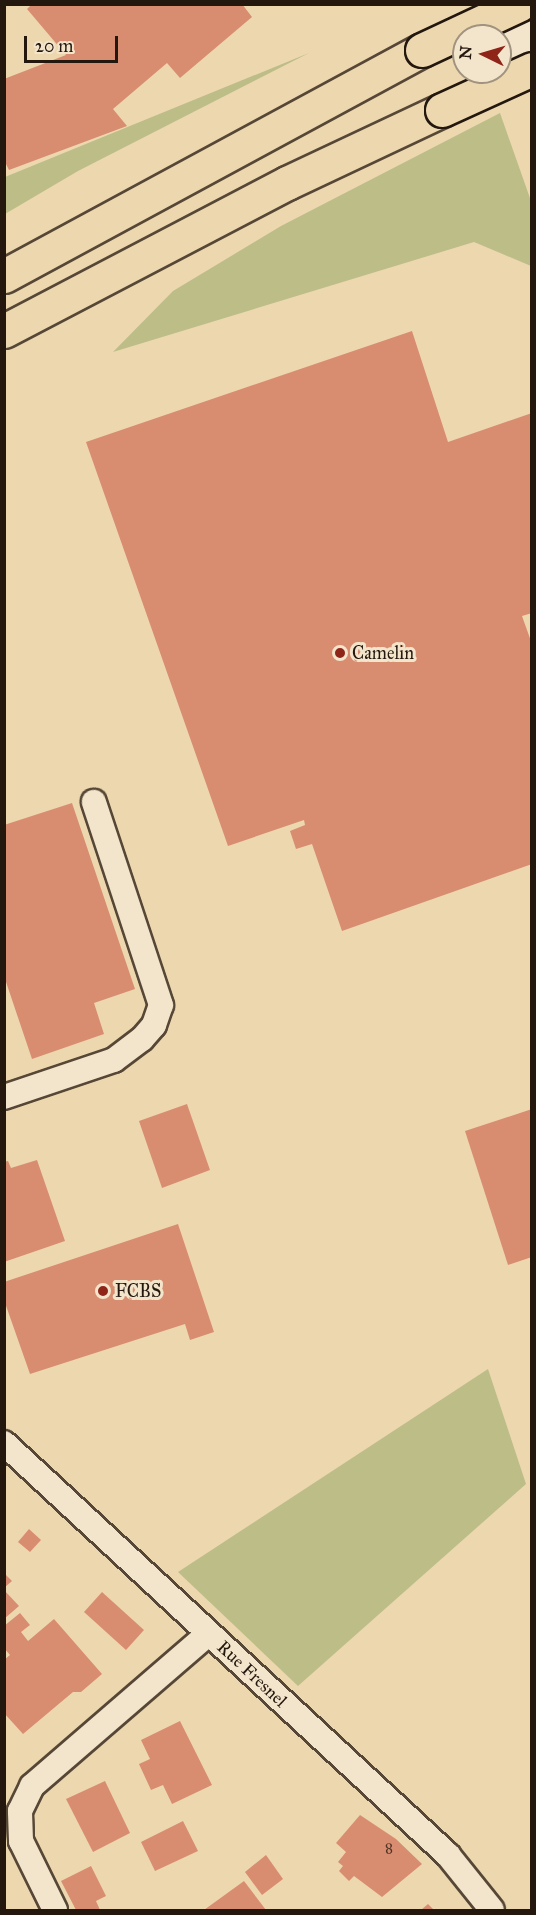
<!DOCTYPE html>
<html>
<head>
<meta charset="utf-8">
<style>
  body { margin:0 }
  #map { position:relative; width:536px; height:1915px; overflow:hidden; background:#edd7af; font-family:"IM FELL Great Primer",serif }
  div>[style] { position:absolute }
  .green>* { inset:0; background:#bdbd88 }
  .building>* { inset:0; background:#d98d70 }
  .roads { filter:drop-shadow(2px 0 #564736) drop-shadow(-2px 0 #564736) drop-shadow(0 2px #564736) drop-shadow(0 -2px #564736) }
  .street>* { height:24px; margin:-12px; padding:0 12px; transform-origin:12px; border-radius:12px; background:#f3e5cb }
  .secondary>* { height:33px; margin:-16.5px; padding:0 16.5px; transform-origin:16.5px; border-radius:16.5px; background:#f3e5cb }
  .highway>* { height:33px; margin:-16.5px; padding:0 16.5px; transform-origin:16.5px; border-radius:16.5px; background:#edd7af }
  .bridges { filter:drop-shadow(2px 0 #23170e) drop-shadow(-2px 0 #23170e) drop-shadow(0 2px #23170e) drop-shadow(0 -2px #23170e) }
  .highway-bridge>* { height:33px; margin:-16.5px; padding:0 16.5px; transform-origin:16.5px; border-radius:16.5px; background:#edd7af }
  .dots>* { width:16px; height:16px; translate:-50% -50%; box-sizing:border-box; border:3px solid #f3e5cb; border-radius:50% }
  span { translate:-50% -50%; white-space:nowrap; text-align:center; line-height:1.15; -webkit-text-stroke:6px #f3e5cb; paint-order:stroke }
  .number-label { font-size:15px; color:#503426 }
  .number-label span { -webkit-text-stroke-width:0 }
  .poi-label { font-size:18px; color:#23170e }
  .left { translate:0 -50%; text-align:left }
  .street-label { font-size:18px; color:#23170e }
  .frame { position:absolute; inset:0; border:6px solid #23170e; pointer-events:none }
  .north { position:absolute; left:452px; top:24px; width:60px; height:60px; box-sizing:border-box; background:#f3e5cb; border:2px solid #a0937f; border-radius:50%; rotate:275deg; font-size:16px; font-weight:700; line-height:24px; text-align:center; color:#23170e }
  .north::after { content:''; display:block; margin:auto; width:21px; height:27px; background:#8f2418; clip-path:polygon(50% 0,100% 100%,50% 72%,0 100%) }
  .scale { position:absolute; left:24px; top:36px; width:94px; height:27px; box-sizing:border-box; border:3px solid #23170e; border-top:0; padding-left:8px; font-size:18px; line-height:21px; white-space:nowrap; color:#23170e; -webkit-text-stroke:4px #f3e5cb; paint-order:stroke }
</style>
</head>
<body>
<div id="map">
  <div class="green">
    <div style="clip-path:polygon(309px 53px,78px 171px,5px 214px,5px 177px)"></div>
    <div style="clip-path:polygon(500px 113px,531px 201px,531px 266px,474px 242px,113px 352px,173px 291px,281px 226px)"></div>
    <div style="clip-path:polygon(488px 1369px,526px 1484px,298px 1686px,178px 1572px)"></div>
  </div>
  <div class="building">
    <div style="clip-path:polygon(32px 4px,242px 4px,252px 17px,180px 78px,167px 63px,113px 109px,127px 126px,9px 170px,4px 160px,4px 79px,66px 55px,27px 9px)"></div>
    <div style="clip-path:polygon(412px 331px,448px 442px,532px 413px,532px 613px,522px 616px,532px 644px,532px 864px,342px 931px,312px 844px,296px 849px,290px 831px,305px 825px,304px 820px,228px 846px,86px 442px)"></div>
    <div style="clip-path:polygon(72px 803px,135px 989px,94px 1003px,104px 1034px,32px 1059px,4px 976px,4px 825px)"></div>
    <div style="clip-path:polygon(187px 1104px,210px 1170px,162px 1188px,139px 1121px)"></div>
    <div style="clip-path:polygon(532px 1109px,532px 1257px,508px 1265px,465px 1131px)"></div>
    <div style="clip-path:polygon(37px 1160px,65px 1241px,4px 1262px,4px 1162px,8px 1161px,11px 1168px)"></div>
    <div style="clip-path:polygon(178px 1224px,214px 1332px,190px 1340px,185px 1324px,30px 1374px,4px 1300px,4px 1282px)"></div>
    <div style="clip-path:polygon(29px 1529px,41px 1540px,30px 1552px,18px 1542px)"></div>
    <div style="clip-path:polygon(4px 1573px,12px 1581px,4px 1588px)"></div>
    <div style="clip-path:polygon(4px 1590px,19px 1606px,4px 1619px)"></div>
    <div style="clip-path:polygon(102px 1592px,144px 1630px,126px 1650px,84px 1612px)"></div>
    <div style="clip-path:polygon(20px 1613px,30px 1625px,21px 1632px,28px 1641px,54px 1619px,102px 1674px,81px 1692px,73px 1692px,23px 1734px,4px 1713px,4px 1660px,10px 1655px,4px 1648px,4px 1626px)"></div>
    <div style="clip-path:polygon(180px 1721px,212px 1785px,172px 1804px,163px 1785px,151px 1790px,139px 1764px,150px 1759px,141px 1740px)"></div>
    <div style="clip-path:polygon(105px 1781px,130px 1833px,93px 1852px,66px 1799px)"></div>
    <div style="clip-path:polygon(360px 1815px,396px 1839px,422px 1864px,382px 1897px,354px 1876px,349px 1881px,339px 1871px,343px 1866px,338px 1862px,346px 1852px,336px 1843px)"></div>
    <div style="clip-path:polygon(183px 1821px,198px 1851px,155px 1871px,141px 1842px)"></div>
    <div style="clip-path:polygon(266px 1855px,283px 1879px,262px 1895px,245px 1872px)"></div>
    <div style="clip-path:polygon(91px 1866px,106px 1896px,96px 1901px,100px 1910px,76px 1910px,61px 1881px)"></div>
    <div style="clip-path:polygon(244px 1881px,266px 1910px,204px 1910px)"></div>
    <div style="clip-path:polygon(428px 1904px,434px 1910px,421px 1910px)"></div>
  </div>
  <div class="roads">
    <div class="street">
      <div style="left:4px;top:1097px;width:116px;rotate:-18.6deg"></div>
      <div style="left:114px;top:1060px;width:35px;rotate:-37deg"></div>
      <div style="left:142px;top:1039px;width:18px;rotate:-49deg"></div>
      <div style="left:154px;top:1025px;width:21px;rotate:-71deg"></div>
      <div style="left:161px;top:1005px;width:214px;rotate:-108.3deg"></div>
      <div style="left:4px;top:1443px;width:606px;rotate:42.86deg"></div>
      <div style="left:448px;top:1855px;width:70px;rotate:51.3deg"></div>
      <div style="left:55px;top:1910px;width:77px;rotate:-116.2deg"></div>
      <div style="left:21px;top:1841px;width:30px;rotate:-92deg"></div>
      <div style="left:20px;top:1811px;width:28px;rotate:-64deg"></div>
      <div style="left:32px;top:1786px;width:233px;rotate:-40.8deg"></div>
    </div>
    <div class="secondary">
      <div style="left:508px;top:4px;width:72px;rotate:70.6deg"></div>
    </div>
    <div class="highway">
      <div style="left:4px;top:276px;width:475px;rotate:-28.4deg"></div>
      <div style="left:4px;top:331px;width:319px;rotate:-27.6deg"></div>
      <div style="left:287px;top:183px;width:171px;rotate:-25.2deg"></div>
    </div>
  </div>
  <div class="bridges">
    <div class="highway-bridge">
      <div style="left:422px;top:50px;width:108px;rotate:-25.1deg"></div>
      <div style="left:442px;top:110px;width:99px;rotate:-24.5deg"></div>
    </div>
  </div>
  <div class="dots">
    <div style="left:340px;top:653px;background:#8f2418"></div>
    <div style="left:103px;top:1291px;background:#8f2418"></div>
  </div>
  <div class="number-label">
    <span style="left:389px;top:1849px">8</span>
  </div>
  <div class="poi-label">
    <span class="left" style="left:352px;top:653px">Camelin</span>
    <span class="left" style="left:115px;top:1291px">FCBS</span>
  </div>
  <div class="street-label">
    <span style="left:252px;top:1674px;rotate:43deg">Rue Fresnel</span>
  </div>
  <div class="frame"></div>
  <div class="north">N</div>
  <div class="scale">20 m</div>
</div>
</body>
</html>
